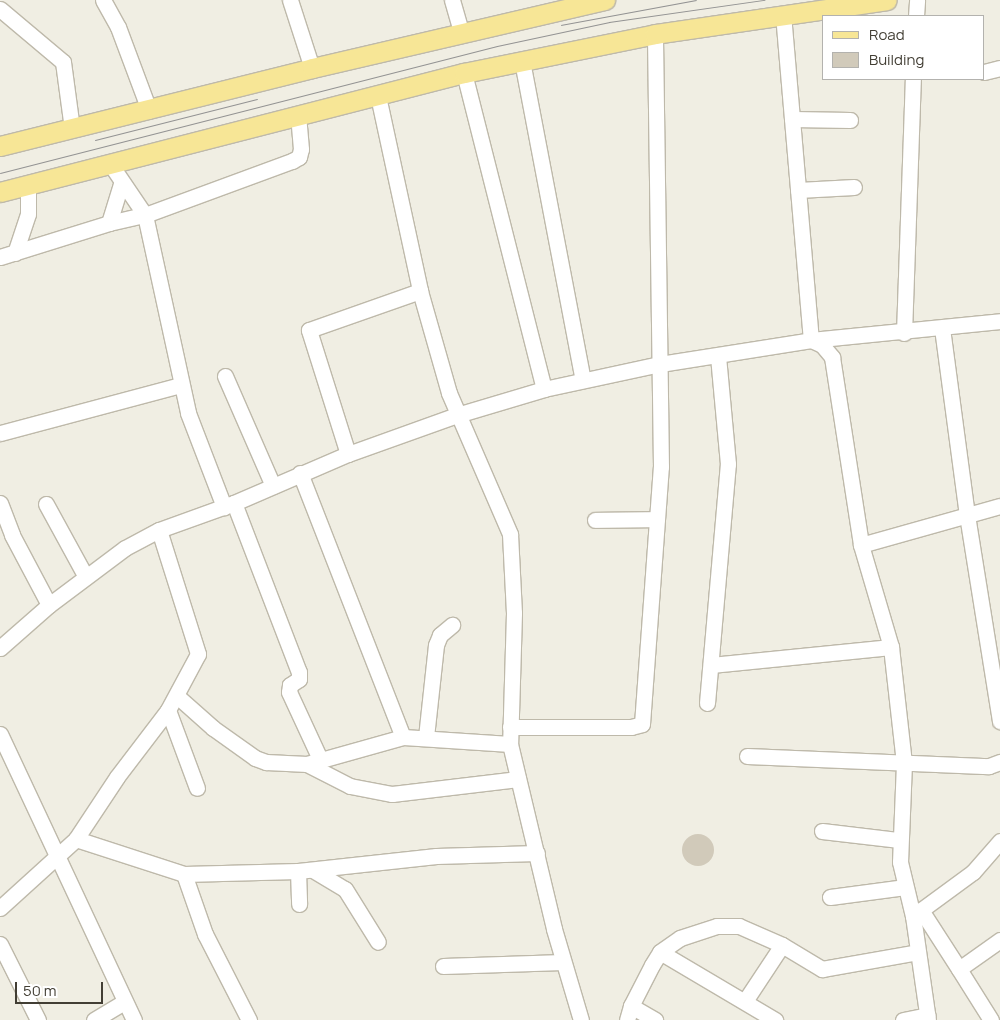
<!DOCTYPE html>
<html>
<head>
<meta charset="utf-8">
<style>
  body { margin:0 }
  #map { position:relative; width:1000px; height:1020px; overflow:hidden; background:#f0eee3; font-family:Manrope,sans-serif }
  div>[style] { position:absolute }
  .building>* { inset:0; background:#d1caba }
  .round { border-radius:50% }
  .roads { filter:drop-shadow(1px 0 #beb9aa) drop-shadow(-1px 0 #beb9aa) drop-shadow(0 1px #beb9aa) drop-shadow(0 -1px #beb9aa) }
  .minor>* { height:15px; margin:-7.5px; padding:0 7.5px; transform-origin:7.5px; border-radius:7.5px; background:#fff }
  .major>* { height:19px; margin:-9.5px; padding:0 9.5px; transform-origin:9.5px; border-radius:9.5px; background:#f7e696 }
  .tram>* { height:1px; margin:-0.5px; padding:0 0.5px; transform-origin:0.5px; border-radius:0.5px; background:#939393 }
  span { translate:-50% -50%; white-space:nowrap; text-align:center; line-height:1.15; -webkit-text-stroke:4px #fff; paint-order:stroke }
  .legend { position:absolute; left:822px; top:15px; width:162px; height:65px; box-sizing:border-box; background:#fff; border:1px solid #b3b2ae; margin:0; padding:6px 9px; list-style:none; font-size:15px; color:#423e34 }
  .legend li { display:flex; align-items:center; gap:10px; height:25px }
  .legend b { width:25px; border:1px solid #b3b2ae }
  .scale { position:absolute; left:15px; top:982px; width:88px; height:22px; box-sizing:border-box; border:2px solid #423e34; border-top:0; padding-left:6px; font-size:15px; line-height:18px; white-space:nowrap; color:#423e34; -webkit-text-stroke:4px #fff; paint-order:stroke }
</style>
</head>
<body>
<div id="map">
  <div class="building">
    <div class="round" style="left:682px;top:834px;width:32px;height:32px"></div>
  </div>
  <div class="roads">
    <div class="minor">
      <div style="left:103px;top:0;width:31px;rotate:61deg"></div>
      <div style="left:118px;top:27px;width:89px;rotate:69.5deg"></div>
      <div style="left:290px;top:0;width:71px;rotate:72.1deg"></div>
      <div style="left:452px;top:0;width:33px;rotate:74deg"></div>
      <div style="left:0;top:9px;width:82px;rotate:40.1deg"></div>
      <div style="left:63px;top:62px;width:68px;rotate:82.3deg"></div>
      <div style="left:783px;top:14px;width:327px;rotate:85.1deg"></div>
      <div style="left:811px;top:340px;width:12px;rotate:24deg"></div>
      <div style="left:822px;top:345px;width:16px;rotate:50deg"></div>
      <div style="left:832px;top:357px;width:190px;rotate:81.2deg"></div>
      <div style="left:861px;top:545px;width:106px;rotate:73.6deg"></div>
      <div style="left:891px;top:647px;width:117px;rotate:83.6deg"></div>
      <div style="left:904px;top:763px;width:99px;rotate:92.3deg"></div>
      <div style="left:900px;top:862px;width:56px;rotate:76.5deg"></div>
      <div style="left:913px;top:916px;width:105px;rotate:81.8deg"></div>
      <div style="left:916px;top:16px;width:16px;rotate:-86deg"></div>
      <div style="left:522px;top:61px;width:325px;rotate:79.2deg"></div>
      <div style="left:984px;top:72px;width:16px;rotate:-14deg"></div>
      <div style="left:464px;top:73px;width:326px;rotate:75.8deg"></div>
      <div style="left:378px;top:96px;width:199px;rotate:77.8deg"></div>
      <div style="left:420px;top:291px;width:106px;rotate:74.1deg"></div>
      <div style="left:449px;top:393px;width:154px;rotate:66.6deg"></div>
      <div style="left:510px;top:534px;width:79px;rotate:87.1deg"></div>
      <div style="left:514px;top:613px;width:131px;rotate:91.7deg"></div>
      <div style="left:510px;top:744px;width:190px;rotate:76.6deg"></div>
      <div style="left:554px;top:929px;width:95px;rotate:73.5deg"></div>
      <div style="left:792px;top:119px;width:58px;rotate:1deg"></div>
      <div style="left:111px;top:165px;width:60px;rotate:55.8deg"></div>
      <div style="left:145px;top:215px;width:203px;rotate:77.7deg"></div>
      <div style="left:188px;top:413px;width:101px;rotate:69deg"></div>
      <div style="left:798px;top:190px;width:56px;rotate:-3.1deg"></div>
      <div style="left:109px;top:223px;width:41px;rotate:-72.9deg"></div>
      <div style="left:15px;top:253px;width:41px;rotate:-71.6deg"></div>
      <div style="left:28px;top:214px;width:29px;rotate:-90deg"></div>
      <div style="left:0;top:257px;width:114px;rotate:-17.3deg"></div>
      <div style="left:109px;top:223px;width:37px;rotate:-13deg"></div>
      <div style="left:145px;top:215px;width:157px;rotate:-20.2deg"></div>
      <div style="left:292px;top:161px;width:8px;rotate:-30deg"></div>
      <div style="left:299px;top:157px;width:8px;rotate:-76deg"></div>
      <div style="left:301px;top:149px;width:32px;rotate:-95deg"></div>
      <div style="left:942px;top:328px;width:189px;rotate:82.4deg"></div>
      <div style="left:967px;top:515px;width:209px;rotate:80.9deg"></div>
      <div style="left:904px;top:333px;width:254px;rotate:-88deg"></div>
      <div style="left:225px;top:376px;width:120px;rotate:66.4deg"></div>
      <div style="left:0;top:433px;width:187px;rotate:-14.9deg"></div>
      <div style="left:348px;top:454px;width:130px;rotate:-107.5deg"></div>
      <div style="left:309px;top:330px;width:118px;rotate:-19.4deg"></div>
      <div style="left:300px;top:473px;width:283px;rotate:68.7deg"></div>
      <div style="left:0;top:503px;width:34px;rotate:69deg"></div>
      <div style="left:12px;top:535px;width:79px;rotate:62.1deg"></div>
      <div style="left:234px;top:503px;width:181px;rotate:69deg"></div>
      <div style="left:299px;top:672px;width:7px;rotate:90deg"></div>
      <div style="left:299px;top:679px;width:11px;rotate:146deg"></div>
      <div style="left:290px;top:685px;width:7px;rotate:98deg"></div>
      <div style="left:289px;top:692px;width:74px;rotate:65.2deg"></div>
      <div style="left:46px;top:504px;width:83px;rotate:61.3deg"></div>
      <div style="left:595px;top:520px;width:62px;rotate:-0.9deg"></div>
      <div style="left:159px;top:530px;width:130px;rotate:72.5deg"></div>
      <div style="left:198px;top:654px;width:64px;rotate:118.2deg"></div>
      <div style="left:168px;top:710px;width:84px;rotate:127.3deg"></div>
      <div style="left:117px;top:777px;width:74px;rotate:123.5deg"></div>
      <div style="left:76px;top:839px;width:114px;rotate:18deg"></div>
      <div style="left:184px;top:874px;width:64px;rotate:70.7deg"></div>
      <div style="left:205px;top:934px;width:97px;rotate:62.9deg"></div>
      <div style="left:861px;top:545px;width:144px;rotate:-15.7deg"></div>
      <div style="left:0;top:648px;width:65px;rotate:-41.3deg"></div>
      <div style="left:49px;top:605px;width:95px;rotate:-36.9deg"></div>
      <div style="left:125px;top:548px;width:38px;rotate:-28deg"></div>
      <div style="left:159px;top:530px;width:80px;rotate:-19.8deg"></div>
      <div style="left:234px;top:503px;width:124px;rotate:-23.3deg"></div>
      <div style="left:348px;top:454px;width:116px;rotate:-19.7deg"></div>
      <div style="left:457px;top:415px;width:91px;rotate:-16.6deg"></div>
      <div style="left:544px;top:389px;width:119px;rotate:-12.2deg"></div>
      <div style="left:660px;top:364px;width:153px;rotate:-9deg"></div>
      <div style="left:811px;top:340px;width:190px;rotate:-5.7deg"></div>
      <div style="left:711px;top:665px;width:181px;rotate:-5.7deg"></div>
      <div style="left:177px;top:696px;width:48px;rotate:41.6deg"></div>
      <div style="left:213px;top:728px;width:52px;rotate:35.5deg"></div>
      <div style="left:255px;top:758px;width:12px;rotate:20deg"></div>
      <div style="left:266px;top:762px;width:41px;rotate:2.8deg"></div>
      <div style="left:707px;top:703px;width:240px;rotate:-85deg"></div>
      <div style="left:728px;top:464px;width:107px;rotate:-95.3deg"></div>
      <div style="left:168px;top:710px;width:83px;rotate:69.6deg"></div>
      <div style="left:510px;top:727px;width:121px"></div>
      <div style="left:631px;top:727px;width:11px;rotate:-15deg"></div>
      <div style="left:642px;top:724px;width:258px;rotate:-85.8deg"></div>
      <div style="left:661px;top:467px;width:433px;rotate:-90.8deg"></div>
      <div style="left:0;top:734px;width:316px;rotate:64.9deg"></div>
      <div style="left:426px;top:737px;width:93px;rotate:-83.8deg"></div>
      <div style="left:436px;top:645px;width:11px;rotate:-68deg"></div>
      <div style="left:440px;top:635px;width:16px;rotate:-40deg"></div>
      <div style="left:510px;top:744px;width:107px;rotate:-176.3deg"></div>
      <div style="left:403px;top:737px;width:100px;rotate:164.3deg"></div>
      <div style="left:307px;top:764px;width:48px;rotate:27.1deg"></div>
      <div style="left:350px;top:786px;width:43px;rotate:10.8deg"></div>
      <div style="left:392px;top:794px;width:127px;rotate:-6.8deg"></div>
      <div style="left:747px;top:756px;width:242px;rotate:2.4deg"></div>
      <div style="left:989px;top:766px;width:12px;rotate:-20deg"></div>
      <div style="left:822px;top:831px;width:78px;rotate:6.7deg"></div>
      <div style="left:313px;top:870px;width:37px;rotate:31deg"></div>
      <div style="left:345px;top:889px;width:62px;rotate:58.1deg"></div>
      <div style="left:298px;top:871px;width:139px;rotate:-6.2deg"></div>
      <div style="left:436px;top:856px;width:101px;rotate:-1.7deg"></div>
      <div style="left:184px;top:874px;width:114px;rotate:-1.5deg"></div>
      <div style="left:298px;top:871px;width:33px;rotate:88deg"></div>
      <div style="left:830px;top:897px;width:76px;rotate:-7.6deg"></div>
      <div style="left:0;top:908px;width:103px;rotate:-42.2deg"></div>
      <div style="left:921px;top:910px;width:70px;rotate:57.2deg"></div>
      <div style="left:913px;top:916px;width:74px;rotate:-36.3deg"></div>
      <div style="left:973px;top:872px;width:41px;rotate:-48.9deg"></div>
      <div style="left:0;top:944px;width:85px;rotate:63.4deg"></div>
      <div style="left:660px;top:952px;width:134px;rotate:30.6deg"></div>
      <div style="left:443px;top:966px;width:120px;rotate:-1.9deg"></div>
      <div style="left:745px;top:1001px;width:67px;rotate:-56.5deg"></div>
      <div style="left:782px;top:945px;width:47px;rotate:31deg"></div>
      <div style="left:822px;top:969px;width:97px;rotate:-10deg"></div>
      <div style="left:631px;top:1006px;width:28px;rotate:30deg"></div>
      <div style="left:94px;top:1020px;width:35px;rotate:-31deg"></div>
      <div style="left:627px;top:1020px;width:15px;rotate:-74deg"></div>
      <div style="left:631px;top:1006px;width:46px;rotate:-62.9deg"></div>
      <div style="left:652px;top:965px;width:15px;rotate:-58deg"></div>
      <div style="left:660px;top:952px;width:24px;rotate:-35deg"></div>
      <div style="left:680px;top:938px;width:39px;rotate:-18deg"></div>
      <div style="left:717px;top:926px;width:22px"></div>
      <div style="left:739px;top:926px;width:47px;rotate:23.8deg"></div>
      <div style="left:903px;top:1020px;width:25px;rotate:-11deg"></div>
      <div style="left:991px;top:1020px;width:60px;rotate:-122.1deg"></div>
      <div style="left:959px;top:969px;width:50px;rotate:-35.3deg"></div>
    </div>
    <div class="major">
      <div style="left:0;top:146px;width:322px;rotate:-14deg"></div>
      <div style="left:312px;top:68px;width:301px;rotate:-13.1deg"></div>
      <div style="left:0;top:192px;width:479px;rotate:-14.4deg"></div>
      <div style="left:464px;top:73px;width:195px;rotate:-11.5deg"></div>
      <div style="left:655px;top:34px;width:234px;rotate:-8.3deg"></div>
    </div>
  </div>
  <div class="tram">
    <div style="left:561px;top:25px;width:137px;rotate:-10.5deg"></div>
    <div style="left:95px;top:140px;width:167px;rotate:-14.2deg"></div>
    <div style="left:0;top:173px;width:513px;rotate:-14.33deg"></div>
    <div style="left:497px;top:46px;width:115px;rotate:-12.1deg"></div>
    <div style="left:609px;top:22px;width:157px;rotate:-8.1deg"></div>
  </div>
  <ul class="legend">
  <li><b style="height:6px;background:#f7e696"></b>Road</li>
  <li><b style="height:14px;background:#d1caba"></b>Building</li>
  </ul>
  <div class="scale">50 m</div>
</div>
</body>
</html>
